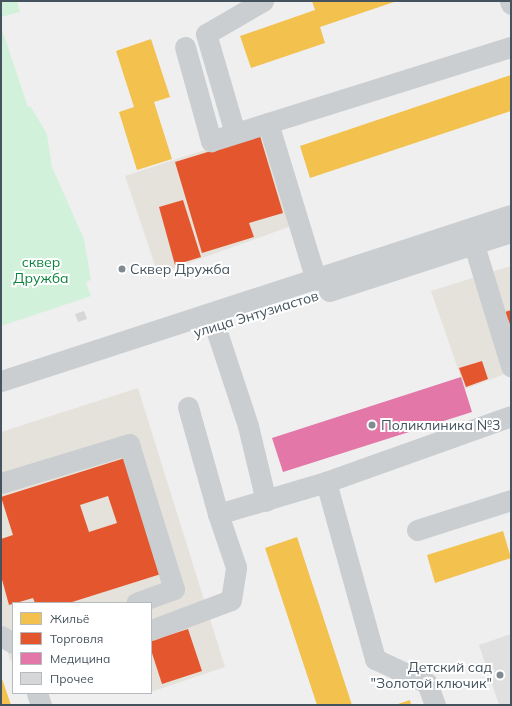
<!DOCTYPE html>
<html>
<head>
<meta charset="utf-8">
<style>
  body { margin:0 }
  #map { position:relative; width:512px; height:706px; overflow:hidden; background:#f0efef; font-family:Mulish,sans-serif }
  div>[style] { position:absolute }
  .commercial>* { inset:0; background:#e5e2dc }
  .education>* { inset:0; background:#e1e0e1 }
  .green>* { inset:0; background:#d1f1db }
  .homes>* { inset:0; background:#f2c14e }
  .shops>* { inset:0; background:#e4572e }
  .health>* { inset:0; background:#e377a8 }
  .building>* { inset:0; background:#d6d7d9 }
  .minor>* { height:21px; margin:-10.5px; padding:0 10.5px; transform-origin:10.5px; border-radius:10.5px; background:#caced0 }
  .dots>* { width:11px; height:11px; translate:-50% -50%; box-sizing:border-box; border:2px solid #fff; border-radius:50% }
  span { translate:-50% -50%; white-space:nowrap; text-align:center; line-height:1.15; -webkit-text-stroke:4px #fff; paint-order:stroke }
  .park-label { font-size:14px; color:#0f8440 }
  .poi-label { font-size:14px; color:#44535d }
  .left { translate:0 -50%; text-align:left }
  .right { translate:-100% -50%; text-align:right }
  .street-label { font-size:14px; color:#44535d }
  .frame { position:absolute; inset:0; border:2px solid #44535d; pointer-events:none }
  .legend { position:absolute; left:12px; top:602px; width:140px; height:92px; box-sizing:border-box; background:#fff; border:1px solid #b4babe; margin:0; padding:5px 7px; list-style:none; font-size:12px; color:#44535d }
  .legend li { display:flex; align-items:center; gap:8px; height:20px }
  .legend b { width:20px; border:1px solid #b4babe }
</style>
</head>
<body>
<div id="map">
  <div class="commercial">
    <div style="clip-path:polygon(265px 130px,294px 225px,158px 274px,125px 176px)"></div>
    <div style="clip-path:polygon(511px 266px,511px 372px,465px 389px,431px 291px)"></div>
    <div style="clip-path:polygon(138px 388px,225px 667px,151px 692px,151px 603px,13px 603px,13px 661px,10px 660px,1px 629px,1px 432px)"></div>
  </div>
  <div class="education">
    <div style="clip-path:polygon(511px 634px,511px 705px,499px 705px,479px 645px)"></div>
  </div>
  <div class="green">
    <div style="clip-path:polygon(1px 1px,17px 1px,20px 12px,1px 17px)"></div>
    <div style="clip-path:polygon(1px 26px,28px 107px,31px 107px,47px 134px,52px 167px,84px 239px,91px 280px,86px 282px,91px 296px,1px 326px)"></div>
  </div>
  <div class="homes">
    <div style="clip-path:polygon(312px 1px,397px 1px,320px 27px,325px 43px,251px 68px,240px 36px,315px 10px)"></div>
    <div style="clip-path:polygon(151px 39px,170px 97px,154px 102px,172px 159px,137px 170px,119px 112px,134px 107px,116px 51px)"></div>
    <div style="clip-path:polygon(511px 75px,511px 111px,310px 178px,300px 146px)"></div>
    <div style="clip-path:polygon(503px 531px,511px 558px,435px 583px,427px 555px)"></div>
    <div style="clip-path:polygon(297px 537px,352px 705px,317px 705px,276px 581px,265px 548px)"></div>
    <div style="clip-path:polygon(1px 676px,11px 705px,1px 705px)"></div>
    <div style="clip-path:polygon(410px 700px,411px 705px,395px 705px)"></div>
  </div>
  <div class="shops">
    <div style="clip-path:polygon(260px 136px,283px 213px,249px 223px,254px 237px,202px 253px,175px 162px)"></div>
    <div style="clip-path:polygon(183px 200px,201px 257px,175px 265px,159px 207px)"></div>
    <div style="clip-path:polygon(511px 310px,511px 327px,505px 312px)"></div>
    <div style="clip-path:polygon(482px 361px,488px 379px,466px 387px,459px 368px)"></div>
    <div style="clip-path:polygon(evenodd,125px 458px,161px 574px,69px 603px,35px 603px,33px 598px,9px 605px,1px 576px,1px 539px,13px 535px,1px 497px,125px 458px,108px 496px,117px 523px,89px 532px,80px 505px,108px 496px)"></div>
    <div style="clip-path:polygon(188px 629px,202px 671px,162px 684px,151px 650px,151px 641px)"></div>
  </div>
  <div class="health">
    <div style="clip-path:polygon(461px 377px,472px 412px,283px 472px,272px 438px)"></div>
  </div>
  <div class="building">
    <div style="clip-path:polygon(84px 311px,87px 319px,78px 322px,75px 314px)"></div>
  </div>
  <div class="minor">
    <div style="left:510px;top:1px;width:3px;rotate:72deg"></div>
    <div style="left:185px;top:47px;width:98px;rotate:74.5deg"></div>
    <div style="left:211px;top:141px;width:60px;rotate:-17.5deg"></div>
    <div style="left:268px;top:123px;width:164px;rotate:73deg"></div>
    <div style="left:268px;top:123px;width:255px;rotate:-17.4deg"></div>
    <div style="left:235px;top:133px;width:103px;rotate:-106.3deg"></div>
    <div style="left:206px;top:34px;width:66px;rotate:-30.1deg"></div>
    <div style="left:474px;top:245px;width:127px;rotate:73deg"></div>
    <div style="left:329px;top:291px;width:191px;rotate:-18deg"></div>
    <div style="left:211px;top:314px;width:118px;rotate:71.7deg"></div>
    <div style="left:248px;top:426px;width:77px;rotate:76.5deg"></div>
    <div style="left:1px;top:381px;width:536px;rotate:-18.03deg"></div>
    <div style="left:188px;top:407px;width:111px;rotate:74.3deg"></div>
    <div style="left:326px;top:482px;width:184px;rotate:74.5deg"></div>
    <div style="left:375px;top:659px;width:57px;rotate:24.8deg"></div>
    <div style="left:427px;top:683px;width:23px;rotate:70deg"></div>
    <div style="left:1px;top:483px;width:134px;rotate:-16.9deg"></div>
    <div style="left:129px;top:444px;width:152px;rotate:72.8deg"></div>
    <div style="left:174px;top:589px;width:40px;rotate:159.8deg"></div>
    <div style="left:417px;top:530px;width:99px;rotate:-17.7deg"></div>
    <div style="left:151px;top:630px;width:85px;rotate:-20.6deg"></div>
    <div style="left:231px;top:600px;width:33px;rotate:-81deg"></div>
    <div style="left:236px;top:567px;width:56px;rotate:-108.8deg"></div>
    <div style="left:218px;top:514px;width:113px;rotate:-16.5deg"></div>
    <div style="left:326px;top:482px;width:196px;rotate:-19.6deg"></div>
    <div style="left:1px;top:636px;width:14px;rotate:30deg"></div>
    <div style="left:37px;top:693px;width:13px;rotate:72deg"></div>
  </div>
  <div class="dots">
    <div style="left:122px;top:269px;background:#808a90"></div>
    <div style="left:372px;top:425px;background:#808a90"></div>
    <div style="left:500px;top:675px;background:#808a90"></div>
  </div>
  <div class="park-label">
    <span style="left:41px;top:270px">сквер<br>Дружба</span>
  </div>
  <div class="poi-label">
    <span class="left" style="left:130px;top:269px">Сквер Дружба</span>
    <span class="left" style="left:381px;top:425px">Поликлиника №3</span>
    <span class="right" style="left:492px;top:675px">Детский сад<br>"Золотой ключик"</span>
  </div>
  <div class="street-label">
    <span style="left:256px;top:314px;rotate:-17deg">улица Энтузиастов</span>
  </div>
  <div class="frame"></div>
  <ul class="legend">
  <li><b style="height:11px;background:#f2c14e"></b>Жильё</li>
  <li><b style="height:11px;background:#e4572e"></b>Торговля</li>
  <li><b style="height:11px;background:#e377a8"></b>Медицина</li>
  <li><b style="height:11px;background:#d6d7d9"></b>Прочее</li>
  </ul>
</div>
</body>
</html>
